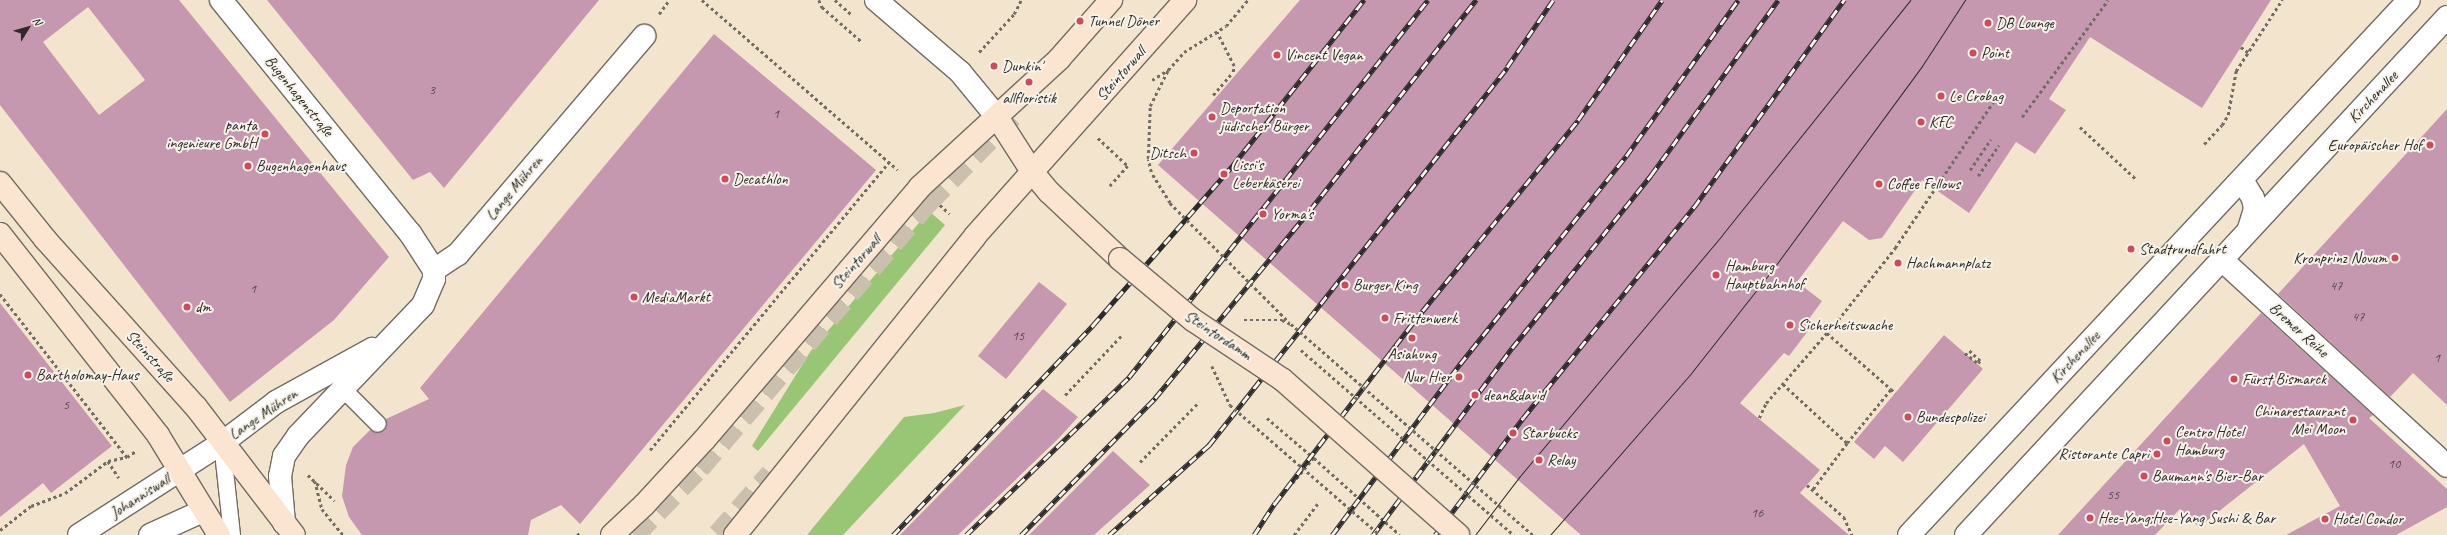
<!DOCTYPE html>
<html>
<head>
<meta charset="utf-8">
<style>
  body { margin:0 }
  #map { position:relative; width:2447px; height:535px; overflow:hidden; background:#f3e5cd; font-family:Caveat,sans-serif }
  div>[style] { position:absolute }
  .green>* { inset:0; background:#98c674 }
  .building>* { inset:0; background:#c598af }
  .primary-tunnel>* { height:22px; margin-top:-11px; transform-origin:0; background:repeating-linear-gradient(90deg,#cbc0ad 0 22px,transparent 0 33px) }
  .path>* { height:2.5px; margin-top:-1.25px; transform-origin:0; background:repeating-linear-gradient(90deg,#716c64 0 3px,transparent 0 6px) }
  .roads { filter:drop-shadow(1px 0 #716c64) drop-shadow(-1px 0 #716c64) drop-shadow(0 1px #716c64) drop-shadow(0 -1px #716c64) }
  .service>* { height:16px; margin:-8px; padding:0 8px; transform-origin:8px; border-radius:8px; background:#fff }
  .minor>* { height:22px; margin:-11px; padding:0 11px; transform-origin:11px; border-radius:11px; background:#fff }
  .tertiary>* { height:22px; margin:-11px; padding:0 11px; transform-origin:11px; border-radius:11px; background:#fff }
  .secondary>* { height:22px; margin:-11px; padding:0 11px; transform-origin:11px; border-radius:11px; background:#fce5d0 }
  .tram>* { height:1px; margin:-0.5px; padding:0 0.5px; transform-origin:0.5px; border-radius:0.5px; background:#2b2b2b }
  .rail>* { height:4.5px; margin-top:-2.25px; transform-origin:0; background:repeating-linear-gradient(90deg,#f7f3e8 0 9px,#2b2b2b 0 18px); box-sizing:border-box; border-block:1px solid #2b2b2b }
  .path-bridge>* { height:2.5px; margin-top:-1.25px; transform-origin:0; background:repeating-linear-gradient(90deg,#716c64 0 3px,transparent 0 6px) }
  .bridges { filter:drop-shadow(1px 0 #716c64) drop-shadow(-1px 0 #716c64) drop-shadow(0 1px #716c64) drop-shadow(0 -1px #716c64) }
  .secondary-bridge>* { height:22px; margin:-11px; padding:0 11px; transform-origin:11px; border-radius:11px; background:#fce5d0 }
  .dots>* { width:11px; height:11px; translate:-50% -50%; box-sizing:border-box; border:2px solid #f7f3e8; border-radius:50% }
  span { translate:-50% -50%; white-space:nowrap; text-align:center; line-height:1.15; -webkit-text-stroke:4px #f7f3e8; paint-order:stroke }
  .number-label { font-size:14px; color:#52464c }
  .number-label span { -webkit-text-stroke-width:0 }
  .poi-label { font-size:16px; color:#2b2b2b }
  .left { translate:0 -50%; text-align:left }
  .right { translate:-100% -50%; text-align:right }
  .street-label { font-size:16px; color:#2b2b2b }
  .north { position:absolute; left:8px; top:8px; width:40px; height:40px; -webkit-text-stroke:3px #f7f3e8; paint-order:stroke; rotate:53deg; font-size:11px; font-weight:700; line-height:16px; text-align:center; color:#2b2b2b }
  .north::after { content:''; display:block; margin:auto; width:14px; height:18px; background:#2b2b2b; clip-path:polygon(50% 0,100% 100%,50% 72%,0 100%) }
</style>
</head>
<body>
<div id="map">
  <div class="green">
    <div style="clip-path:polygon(929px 211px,945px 225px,758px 451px,752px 446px,810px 352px)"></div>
    <div style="clip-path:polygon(965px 405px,843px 535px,807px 535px,904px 417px,934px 413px)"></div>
  </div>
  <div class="building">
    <div style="clip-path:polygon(evenodd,0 0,179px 0,389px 257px,334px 320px,230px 402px,0 105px,0 0,88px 7px,145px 80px,99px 115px,43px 42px,88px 7px)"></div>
    <div style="clip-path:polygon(267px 0,599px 0,444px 188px,430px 172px,413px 180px)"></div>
    <div style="clip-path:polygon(1300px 0,2271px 0,2202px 108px,2090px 37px,2049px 99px,2066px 110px,2035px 154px,2016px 142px,1969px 213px,1922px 180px,1882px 238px,1869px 240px,1843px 221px,1797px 282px,1822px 301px,1806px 323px,1811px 327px,1789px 356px,1784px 353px,1740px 403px,1820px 470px,1800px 493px,1849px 535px,1581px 535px,1158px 165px)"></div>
    <div style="clip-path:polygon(714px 34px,876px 170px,580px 524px,561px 505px,531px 520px,528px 535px,362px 535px,349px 517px,342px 496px,346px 465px,353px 447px,370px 430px,376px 433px,384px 431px,387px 426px,386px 419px,429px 399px,420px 388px)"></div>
    <div style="clip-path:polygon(2447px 109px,2447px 405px,2413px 373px,2390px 397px,2278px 294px)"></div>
    <div style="clip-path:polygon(1039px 282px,1067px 304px,1006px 379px,978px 356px)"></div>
    <div style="clip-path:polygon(0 303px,112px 446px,51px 493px,43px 483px,0 517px)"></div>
    <div style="clip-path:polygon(2261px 313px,2373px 415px,2369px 418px,2447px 489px,2447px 507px,2396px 535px,2286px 535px,2340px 506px,2304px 444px,2199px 527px,2180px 509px,2155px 535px,2058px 535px)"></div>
    <div style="clip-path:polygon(1944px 335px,1983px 369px,1903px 462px,1885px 446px,1874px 459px,1854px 442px)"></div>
    <div style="clip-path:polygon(1043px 389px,1078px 417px,1059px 438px,958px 535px,900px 535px)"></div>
    <div style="clip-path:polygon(1113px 451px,1150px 485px,1094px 535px,1029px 535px)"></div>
  </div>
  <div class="primary-tunnel">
    <div style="left:634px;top:535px;width:93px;rotate:-45.9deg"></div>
    <div style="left:699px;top:468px;width:350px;rotate:-49.3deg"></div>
    <div style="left:927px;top:203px;width:126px;rotate:-45.6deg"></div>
    <div style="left:718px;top:535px;width:81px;rotate:-49deg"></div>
  </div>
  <div class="path">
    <div style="left:702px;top:0;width:259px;rotate:40.9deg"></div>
    <div style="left:819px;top:0;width:8px;rotate:67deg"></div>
    <div style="left:822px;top:7px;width:52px;rotate:41.1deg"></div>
    <div style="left:835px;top:0;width:23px;rotate:41deg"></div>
    <div style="left:659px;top:14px;width:17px;rotate:-54deg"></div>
    <div style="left:2241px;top:47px;width:9px;rotate:36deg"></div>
    <div style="left:979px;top:52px;width:52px;rotate:-47.4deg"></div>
    <div style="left:1014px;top:14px;width:16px;rotate:-63deg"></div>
    <div style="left:1152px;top:80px;width:19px;rotate:-32deg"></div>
    <div style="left:1213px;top:95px;width:30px;rotate:-49deg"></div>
    <div style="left:1233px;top:72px;width:6px;rotate:-81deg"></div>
    <div style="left:1234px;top:66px;width:38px;rotate:-117deg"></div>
    <div style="left:2022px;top:117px;width:145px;rotate:-53.7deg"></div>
    <div style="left:2080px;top:127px;width:76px;rotate:42.9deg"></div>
    <div style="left:1098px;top:138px;width:41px;rotate:43deg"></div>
    <div style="left:1128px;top:166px;width:27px;rotate:132deg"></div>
    <div style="left:2204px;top:144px;width:26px;rotate:-47deg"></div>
    <div style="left:2222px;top:125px;width:12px;rotate:-59deg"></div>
    <div style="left:2228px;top:115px;width:45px;rotate:-79.7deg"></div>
    <div style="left:2236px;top:71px;width:85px;rotate:-57.1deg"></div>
    <div style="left:1970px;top:170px;width:37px;rotate:-56deg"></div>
    <div style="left:1978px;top:176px;width:37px;rotate:-56deg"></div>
    <div style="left:1170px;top:203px;width:36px;rotate:-122deg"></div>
    <div style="left:1151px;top:172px;width:13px;rotate:-103deg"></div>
    <div style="left:1148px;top:159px;width:53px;rotate:-87.8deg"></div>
    <div style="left:1150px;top:106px;width:40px;rotate:-63.4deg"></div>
    <div style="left:1168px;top:70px;width:24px;rotate:-48deg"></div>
    <div style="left:1184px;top:52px;width:49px;rotate:-31.8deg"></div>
    <div style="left:1226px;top:26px;width:34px;rotate:-50deg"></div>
    <div style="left:940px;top:205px;width:13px;rotate:42deg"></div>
    <div style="left:0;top:294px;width:207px;rotate:52.1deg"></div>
    <div style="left:1827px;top:333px;width:85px;rotate:41.2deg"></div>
    <div style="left:1965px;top:353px;width:16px;rotate:38deg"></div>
    <div style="left:1978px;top:363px;width:3px;rotate:-45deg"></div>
    <div style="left:1980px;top:361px;width:16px;rotate:-137deg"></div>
    <div style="left:1783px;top:384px;width:87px;rotate:42.7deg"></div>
    <div style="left:1847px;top:443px;width:70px;rotate:-50.8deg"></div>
    <div style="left:1891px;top:389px;width:6px;rotate:45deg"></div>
    <div style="left:1065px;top:395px;width:83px;rotate:-46.5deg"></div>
    <div style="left:1267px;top:418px;width:62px;rotate:40.4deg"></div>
    <div style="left:1314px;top:458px;width:33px;rotate:130deg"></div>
    <div style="left:1759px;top:418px;width:17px;rotate:-65deg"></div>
    <div style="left:1766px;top:403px;width:110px;rotate:-49.1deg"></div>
    <div style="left:1838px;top:320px;width:92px;rotate:-51.6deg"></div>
    <div style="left:1895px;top:248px;width:179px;rotate:-56.1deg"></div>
    <div style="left:650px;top:450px;width:374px;rotate:-50.3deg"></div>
    <div style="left:1314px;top:458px;width:115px;rotate:41.8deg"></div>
    <div style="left:108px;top:461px;width:20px;rotate:57deg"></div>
    <div style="left:1140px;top:462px;width:84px;rotate:-45.5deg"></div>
    <div style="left:308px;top:475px;width:37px;rotate:44deg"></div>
    <div style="left:315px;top:481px;width:29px;rotate:76deg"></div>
    <div style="left:322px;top:509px;width:33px;rotate:51deg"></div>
    <div style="left:1807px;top:485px;width:49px;rotate:40.9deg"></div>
    <div style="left:1844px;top:517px;width:20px;rotate:66deg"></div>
    <div style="left:1813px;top:489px;width:57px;rotate:-53.5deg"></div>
    <div style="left:0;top:530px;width:39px;rotate:-38deg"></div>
    <div style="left:31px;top:506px;width:36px;rotate:-21deg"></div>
    <div style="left:65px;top:493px;width:54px;rotate:-36.7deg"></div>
    <div style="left:108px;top:461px;width:19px;rotate:-12deg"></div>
    <div style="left:127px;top:457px;width:11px;rotate:-34deg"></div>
    <div style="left:577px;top:535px;width:4px;rotate:-34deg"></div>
    <div style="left:1294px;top:535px;width:39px;rotate:-53deg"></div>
  </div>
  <div class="roads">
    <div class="service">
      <div style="left:343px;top:389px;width:49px;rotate:45deg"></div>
      <div style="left:222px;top:443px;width:93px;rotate:83.8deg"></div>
    </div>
    <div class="minor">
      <div style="left:221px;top:0;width:300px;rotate:51deg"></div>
      <div style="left:410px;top:233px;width:44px;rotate:57deg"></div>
      <div style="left:434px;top:270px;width:9px;rotate:90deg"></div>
      <div style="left:434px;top:279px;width:28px;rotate:113deg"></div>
      <div style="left:423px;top:305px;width:181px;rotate:133.7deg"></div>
      <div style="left:298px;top:436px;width:24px;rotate:125deg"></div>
      <div style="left:284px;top:456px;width:20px;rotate:101deg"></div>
      <div style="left:280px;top:476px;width:47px;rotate:85.1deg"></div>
      <div style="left:876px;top:0;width:111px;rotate:40.6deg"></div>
      <div style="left:960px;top:72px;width:58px;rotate:50.6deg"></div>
      <div style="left:2221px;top:259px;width:306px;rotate:42.5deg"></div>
      <div style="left:434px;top:270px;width:29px;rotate:-34deg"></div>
      <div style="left:458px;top:254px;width:287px;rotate:-49.5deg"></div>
      <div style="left:79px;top:535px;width:170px;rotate:-32.8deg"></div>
      <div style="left:222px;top:443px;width:68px;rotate:-37.2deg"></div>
      <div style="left:276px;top:402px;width:110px;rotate:-28.9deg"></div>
      <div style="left:150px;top:535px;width:58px;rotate:-24.4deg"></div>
    </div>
    <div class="tertiary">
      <div style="left:2242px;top:180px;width:21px;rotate:59deg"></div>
      <div style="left:2253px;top:198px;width:11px;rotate:80deg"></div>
      <div style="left:2255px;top:209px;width:21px;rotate:107deg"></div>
      <div style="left:1909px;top:535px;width:732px;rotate:-46.94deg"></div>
      <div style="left:1966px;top:535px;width:707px;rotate:-47.12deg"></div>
    </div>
    <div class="secondary">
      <div style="left:997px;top:117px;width:67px;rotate:57.3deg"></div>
      <div style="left:1033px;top:173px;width:25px;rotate:50deg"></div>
      <div style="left:1049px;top:192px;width:98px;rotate:43.3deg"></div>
      <div style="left:0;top:183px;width:72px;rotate:51.2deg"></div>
      <div style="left:45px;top:239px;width:226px;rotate:48.1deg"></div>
      <div style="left:196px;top:407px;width:161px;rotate:52.6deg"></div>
      <div style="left:0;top:234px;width:256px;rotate:51.8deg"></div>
      <div style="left:158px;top:435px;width:117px;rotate:58.6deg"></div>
      <div style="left:612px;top:535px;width:44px;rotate:-43.2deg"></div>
      <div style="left:644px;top:505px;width:88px;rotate:-47.3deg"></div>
      <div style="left:704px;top:440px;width:333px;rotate:-49.5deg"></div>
      <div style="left:920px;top:187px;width:189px;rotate:-42.6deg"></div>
      <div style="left:1059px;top:59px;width:79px;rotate:-48.6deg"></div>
      <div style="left:735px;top:535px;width:383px;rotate:-51.2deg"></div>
      <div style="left:975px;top:236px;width:316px;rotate:-48.3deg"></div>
    </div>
  </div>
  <div class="tram">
    <div style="left:1475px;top:535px;width:74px;rotate:-52.7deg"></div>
    <div style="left:1520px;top:476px;width:314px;rotate:-50deg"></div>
    <div style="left:1722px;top:235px;width:301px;rotate:-51.3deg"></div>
    <div style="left:1550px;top:535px;width:216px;rotate:-48.9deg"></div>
    <div style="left:1692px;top:372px;width:126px;rotate:-51.8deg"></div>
    <div style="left:1770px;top:273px;width:257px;rotate:-53.7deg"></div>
    <div style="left:1922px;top:66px;width:79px;rotate:-56.9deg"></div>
  </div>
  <div class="rail">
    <div style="left:893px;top:535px;width:290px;rotate:-46.4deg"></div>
    <div style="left:1093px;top:325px;width:213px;rotate:-48.8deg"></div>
    <div style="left:1233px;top:165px;width:211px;rotate:-51.6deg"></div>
    <div style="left:966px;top:535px;width:227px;rotate:-44.1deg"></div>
    <div style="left:1129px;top:377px;width:481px;rotate:-51.6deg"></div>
    <div style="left:1021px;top:535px;width:192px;rotate:-45.6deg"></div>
    <div style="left:1155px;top:398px;width:244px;rotate:-50.5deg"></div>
    <div style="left:1310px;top:210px;width:268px;rotate:-51.7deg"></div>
    <div style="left:1109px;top:535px;width:135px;rotate:-42deg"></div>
    <div style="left:1209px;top:445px;width:481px;rotate:-51.7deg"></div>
    <div style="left:1507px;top:67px;width:81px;rotate:-55.5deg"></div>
    <div style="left:1254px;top:535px;width:38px;rotate:-57deg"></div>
    <div style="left:1275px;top:503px;width:224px;rotate:-52.6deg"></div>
    <div style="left:1411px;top:325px;width:264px;rotate:-50.8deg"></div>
    <div style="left:1578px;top:120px;width:146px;rotate:-55deg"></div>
    <div style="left:1332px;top:535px;width:214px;rotate:-53.2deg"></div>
    <div style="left:1460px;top:364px;width:266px;rotate:-51.4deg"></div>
    <div style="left:1626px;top:156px;width:192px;rotate:-54.3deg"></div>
    <div style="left:1373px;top:535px;width:233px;rotate:-53.4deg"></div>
    <div style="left:1512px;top:348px;width:222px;rotate:-51.2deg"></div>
    <div style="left:1651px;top:175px;width:216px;rotate:-54deg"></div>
    <div style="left:1435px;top:535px;width:146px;rotate:-53.1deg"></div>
    <div style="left:1523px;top:418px;width:272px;rotate:-51deg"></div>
    <div style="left:1694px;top:207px;width:256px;rotate:-54.1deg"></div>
  </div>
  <div class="path-bridge">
    <div style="left:1170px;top:203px;width:168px;rotate:45deg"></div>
    <div style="left:1244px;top:320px;width:38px"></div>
    <div style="left:1282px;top:320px;width:10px;rotate:24deg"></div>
    <div style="left:1291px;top:324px;width:321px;rotate:41.1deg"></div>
    <div style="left:1301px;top:350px;width:282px;rotate:41deg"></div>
    <div style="left:1212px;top:366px;width:43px;rotate:65.2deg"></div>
    <div style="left:1230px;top:405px;width:198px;rotate:40.9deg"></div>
  </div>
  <div class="bridges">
    <div class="secondary-bridge">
      <div style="left:1120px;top:259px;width:95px;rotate:39.9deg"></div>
      <div style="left:1193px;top:320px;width:108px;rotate:33.7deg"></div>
      <div style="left:1283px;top:380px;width:234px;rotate:41.5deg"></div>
    </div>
  </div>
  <div class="dots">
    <div style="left:1080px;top:21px;background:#d1495b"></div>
    <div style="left:1988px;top:23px;background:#d1495b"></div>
    <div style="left:1973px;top:53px;background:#d1495b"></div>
    <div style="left:1277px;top:55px;background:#d1495b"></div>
    <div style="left:994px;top:66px;background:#d1495b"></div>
    <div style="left:1029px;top:82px;background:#d1495b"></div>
    <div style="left:1941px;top:96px;background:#d1495b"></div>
    <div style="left:1212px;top:117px;background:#d1495b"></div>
    <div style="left:1921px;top:122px;background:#d1495b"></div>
    <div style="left:265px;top:134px;background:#d1495b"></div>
    <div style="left:2430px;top:145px;background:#d1495b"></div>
    <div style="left:1194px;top:153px;background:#d1495b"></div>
    <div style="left:248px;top:166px;background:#d1495b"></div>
    <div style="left:1224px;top:174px;background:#d1495b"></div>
    <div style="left:725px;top:179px;background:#d1495b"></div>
    <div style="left:1879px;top:184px;background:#d1495b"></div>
    <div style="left:1263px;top:214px;background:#d1495b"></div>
    <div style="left:2131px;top:249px;background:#d1495b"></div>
    <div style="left:2395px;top:258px;background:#d1495b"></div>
    <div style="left:1898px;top:263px;background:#d1495b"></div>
    <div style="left:1716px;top:275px;background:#d1495b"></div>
    <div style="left:1345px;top:285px;background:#d1495b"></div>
    <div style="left:634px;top:297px;background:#d1495b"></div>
    <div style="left:187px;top:307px;background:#d1495b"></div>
    <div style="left:1385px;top:318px;background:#d1495b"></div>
    <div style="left:1790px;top:325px;background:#d1495b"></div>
    <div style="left:1412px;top:338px;background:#d1495b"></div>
    <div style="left:28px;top:375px;background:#d1495b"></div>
    <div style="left:1459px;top:377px;background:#d1495b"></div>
    <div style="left:2234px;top:379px;background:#d1495b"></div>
    <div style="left:1475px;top:395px;background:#d1495b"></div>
    <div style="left:1908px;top:417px;background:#d1495b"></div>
    <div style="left:2353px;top:420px;background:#d1495b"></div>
    <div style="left:1513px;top:433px;background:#d1495b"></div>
    <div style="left:2167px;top:441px;background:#d1495b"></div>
    <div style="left:2157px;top:454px;background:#d1495b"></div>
    <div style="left:1539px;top:460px;background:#d1495b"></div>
    <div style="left:2144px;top:476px;background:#d1495b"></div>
    <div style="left:2090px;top:518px;background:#d1495b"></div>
    <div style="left:2325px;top:519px;background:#d1495b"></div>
  </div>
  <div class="number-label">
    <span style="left:432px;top:90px">3</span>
    <span style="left:776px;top:114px">1</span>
    <span style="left:2336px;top:286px">47</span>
    <span style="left:253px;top:289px">1</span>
    <span style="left:2358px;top:317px">47</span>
    <span style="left:1018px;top:336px">15</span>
    <span style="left:2437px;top:358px">1</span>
    <span style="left:66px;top:405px">5</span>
    <span style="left:2394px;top:464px">10</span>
    <span style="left:2113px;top:495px">55</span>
    <span style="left:1757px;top:513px">16</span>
  </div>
  <div class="poi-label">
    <span class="left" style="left:1088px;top:21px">Tunnel Döner</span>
    <span class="left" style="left:1996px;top:23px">DB Lounge</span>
    <span class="left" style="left:1981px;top:53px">Point</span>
    <span class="left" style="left:1285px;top:55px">Vincent Vegan</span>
    <span class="left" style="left:1002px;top:66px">Dunkin'</span>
    <span class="left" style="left:1949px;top:96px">Le Crobag</span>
    <span style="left:1029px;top:98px">allfloristik</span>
    <span class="left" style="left:1220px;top:117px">Deportation<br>jüdischer Bürger</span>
    <span class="left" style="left:1929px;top:122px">KFC</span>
    <span class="right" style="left:257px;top:134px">panta<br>ingenieure GmbH</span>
    <span class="right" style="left:2422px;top:145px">Europäischer Hof</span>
    <span class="right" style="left:1186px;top:153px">Ditsch</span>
    <span class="left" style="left:1232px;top:174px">Lissi's<br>Leberkäserei</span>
    <span class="left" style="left:256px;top:166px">Bugenhagenhaus</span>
    <span class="left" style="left:733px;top:179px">Decathlon</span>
    <span class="left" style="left:1887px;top:184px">Coffee Fellows</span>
    <span class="left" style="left:1271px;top:214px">Yorma's</span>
    <span class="left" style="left:2139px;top:249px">Stadtrundfahrt</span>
    <span class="right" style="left:2387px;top:258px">Kronprinz Novum</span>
    <span class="left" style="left:1906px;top:263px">Hachmannplatz</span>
    <span class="left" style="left:1725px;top:275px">Hamburg<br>Hauptbahnhof</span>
    <span class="left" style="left:1353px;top:285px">Burger King</span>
    <span class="left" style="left:642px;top:297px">MediaMarkt</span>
    <span class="left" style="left:195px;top:307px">dm</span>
    <span class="left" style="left:1393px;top:318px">Frittenwerk</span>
    <span class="left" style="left:1798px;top:325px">Sicherheitswache</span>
    <span style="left:1412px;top:354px">Asiahung</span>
    <span class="left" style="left:36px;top:375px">Bartholomay-Haus</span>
    <span class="right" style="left:1451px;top:377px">Nur Hier</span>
    <span class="left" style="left:2242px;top:379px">Fürst Bismarck</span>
    <span class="left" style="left:1483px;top:395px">dean&amp;david</span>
    <span class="right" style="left:2345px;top:420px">Chinarestaurant<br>Mei Moon</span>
    <span class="left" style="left:1916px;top:417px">Bundespolizei</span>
    <span class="left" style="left:2175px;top:441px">Centro Hotel<br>Hamburg</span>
    <span class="left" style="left:1521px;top:433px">Starbucks</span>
    <span class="right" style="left:2149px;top:454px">Ristorante Capri</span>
    <span class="left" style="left:1547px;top:460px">Relay</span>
    <span class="left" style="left:2152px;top:476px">Baumann's Bier-Bar</span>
    <span class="left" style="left:2098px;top:518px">Hee-Yang;Hee-Yang Sushi &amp; Bar</span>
    <span class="left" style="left:2333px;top:519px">Hotel Condor</span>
  </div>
  <div class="street-label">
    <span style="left:1121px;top:74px;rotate:-49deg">Steintorwall</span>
    <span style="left:299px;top:96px;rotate:51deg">Bugenhagenstraße</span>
    <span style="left:2373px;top:97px;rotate:-47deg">Kirchenallee</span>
    <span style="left:514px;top:188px;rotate:-50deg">Lange Mühren</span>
    <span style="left:856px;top:262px;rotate:-49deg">Steintorwall</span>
    <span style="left:2299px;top:330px;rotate:42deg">Bremer Reihe</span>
    <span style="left:1218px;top:335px;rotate:33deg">Steintordamm</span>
    <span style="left:150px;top:356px;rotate:48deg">Steinstraße</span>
    <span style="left:2075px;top:357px;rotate:-47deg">Kirchenallee</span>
    <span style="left:263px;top:414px;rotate:-34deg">Lange Mühren</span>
    <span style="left:140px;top:496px;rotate:-33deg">Johanniswall</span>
  </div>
  <div class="north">N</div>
</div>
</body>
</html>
